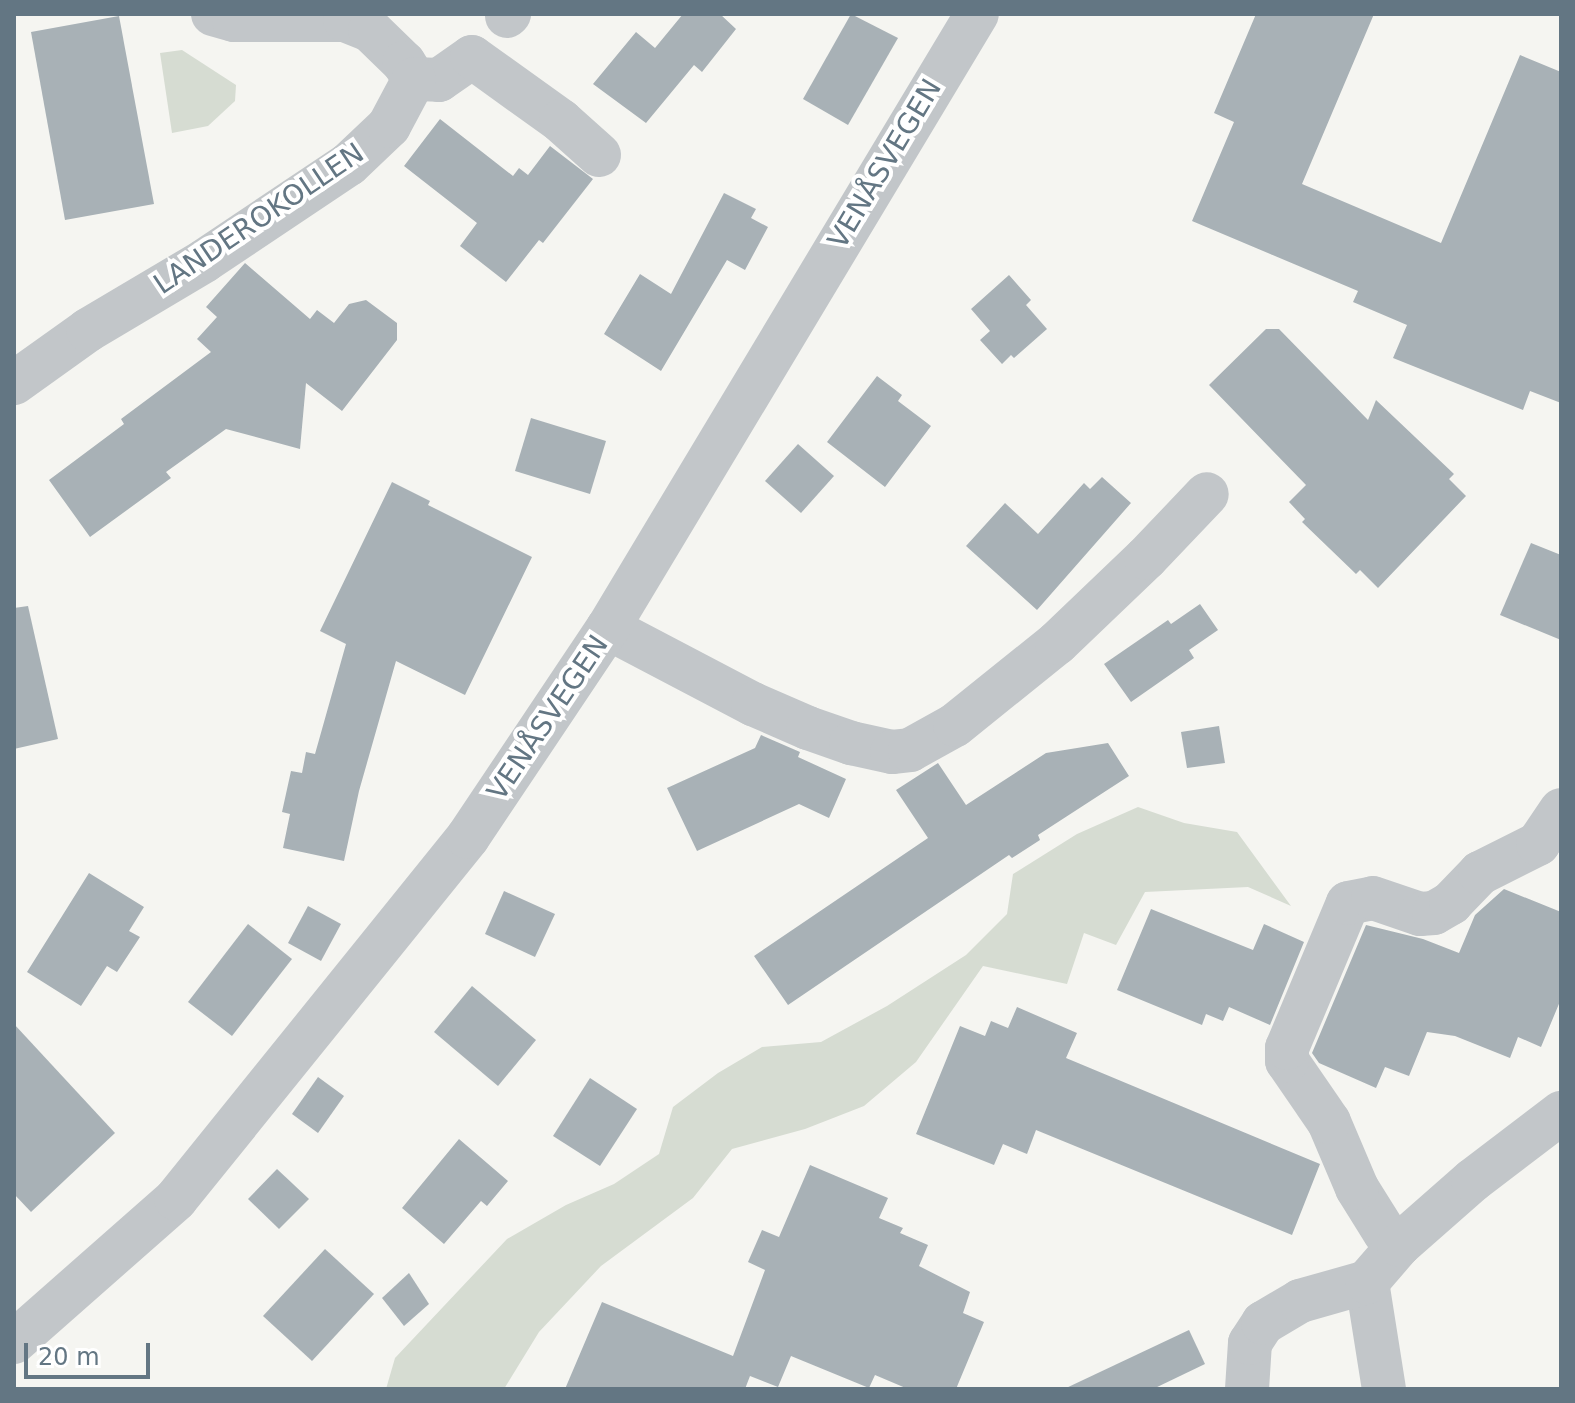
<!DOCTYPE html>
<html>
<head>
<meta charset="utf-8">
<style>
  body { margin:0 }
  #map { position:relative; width:1575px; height:1403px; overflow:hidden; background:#f5f5f1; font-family:"DejaVu Sans",sans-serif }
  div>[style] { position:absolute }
  .green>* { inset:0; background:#d6dcd2 }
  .building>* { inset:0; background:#a8b1b6 }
  .minor>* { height:44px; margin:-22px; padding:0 22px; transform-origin:22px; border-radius:22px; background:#c2c6c9 }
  span { translate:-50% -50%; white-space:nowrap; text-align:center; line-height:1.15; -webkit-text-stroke:8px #fff; paint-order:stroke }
  .street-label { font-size:28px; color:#637683 }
  .frame { position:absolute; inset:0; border:16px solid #637683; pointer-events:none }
  .scale { position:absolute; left:24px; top:1343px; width:126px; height:36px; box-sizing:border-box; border:4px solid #637683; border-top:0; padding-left:10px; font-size:24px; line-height:28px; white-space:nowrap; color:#637683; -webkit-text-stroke:6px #fff; paint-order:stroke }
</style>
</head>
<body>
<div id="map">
  <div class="green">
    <div style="clip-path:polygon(182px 50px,236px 85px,235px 101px,208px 126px,172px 133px,160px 53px)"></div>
    <div style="clip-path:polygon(1138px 807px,1184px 823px,1237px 832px,1291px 906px,1248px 887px,1145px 892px,1116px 945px,1084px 933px,1067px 984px,983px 966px,916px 1062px,864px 1106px,805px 1129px,732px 1149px,693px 1198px,601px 1266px,539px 1332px,504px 1389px,386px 1389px,395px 1358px,507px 1239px,566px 1205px,614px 1184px,659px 1154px,673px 1107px,718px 1073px,762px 1047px,821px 1042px,887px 1006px,966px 955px,1007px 914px,1013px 874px,1077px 834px)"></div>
  </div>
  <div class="building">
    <div style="clip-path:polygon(683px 14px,720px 14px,736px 29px,702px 72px,694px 65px,646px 123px,593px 84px,636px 32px,655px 48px)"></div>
    <div style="clip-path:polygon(851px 14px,898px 38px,848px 125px,803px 99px)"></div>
    <div style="clip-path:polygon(1256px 14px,1374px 14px,1302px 184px,1441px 243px,1520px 55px,1561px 72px,1561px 403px,1530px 391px,1523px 410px,1393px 358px,1407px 325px,1353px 302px,1358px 291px,1192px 221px,1234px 122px,1214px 113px)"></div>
    <div style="clip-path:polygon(119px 16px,154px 204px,65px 220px,31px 32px)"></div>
    <div style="clip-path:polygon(440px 119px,513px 176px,519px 168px,528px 175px,550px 146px,593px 179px,543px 243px,539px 240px,506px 282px,460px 246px,477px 223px,404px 166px)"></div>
    <div style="clip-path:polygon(724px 193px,756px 209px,751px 218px,768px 227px,745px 270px,727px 260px,661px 371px,604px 334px,640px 274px,671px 294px)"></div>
    <div style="clip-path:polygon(245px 263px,310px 319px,317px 310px,334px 323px,349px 304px,366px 300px,397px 323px,397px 340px,342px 411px,306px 383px,300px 449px,226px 429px,166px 472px,171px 478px,90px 537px,49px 480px,124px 424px,121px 419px,211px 352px,197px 339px,217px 317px,206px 307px)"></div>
    <div style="clip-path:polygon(1009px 275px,1031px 300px,1026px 305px,1047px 329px,1014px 358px,1011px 355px,1002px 364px,980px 340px,990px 331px,971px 309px)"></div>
    <div style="clip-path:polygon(1266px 329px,1279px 329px,1368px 420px,1376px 400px,1454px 474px,1449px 479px,1466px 496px,1378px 588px,1360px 570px,1356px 574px,1302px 522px,1305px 519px,1289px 502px,1306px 485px,1209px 385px)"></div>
    <div style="clip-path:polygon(877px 376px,902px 395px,898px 401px,931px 426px,885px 487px,827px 442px)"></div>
    <div style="clip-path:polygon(531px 418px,606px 441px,590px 494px,515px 471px)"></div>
    <div style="clip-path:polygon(798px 444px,834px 476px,801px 513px,765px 481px)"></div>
    <div style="clip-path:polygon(1102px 477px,1131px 503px,1037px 610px,966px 546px,1005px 503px,1038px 534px,1084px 483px,1090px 489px)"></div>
    <div style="clip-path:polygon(392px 482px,430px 501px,428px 505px,532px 557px,465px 695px,396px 661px,359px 791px,344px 861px,283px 848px,290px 814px,282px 812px,291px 771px,302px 773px,306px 752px,315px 754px,346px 644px,320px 631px)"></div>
    <div style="clip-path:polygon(1531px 543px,1561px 555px,1561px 640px,1500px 615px)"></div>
    <div style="clip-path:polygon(1200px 604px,1218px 630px,1189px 650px,1194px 658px,1131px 702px,1104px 664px,1168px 620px,1171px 624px)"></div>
    <div style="clip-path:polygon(28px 606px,58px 739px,14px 749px,14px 608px)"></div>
    <div style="clip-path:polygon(1219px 726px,1225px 763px,1187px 768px,1181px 732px)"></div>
    <div style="clip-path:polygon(761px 735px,800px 752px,798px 757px,846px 779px,829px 818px,799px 804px,697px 851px,667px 788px,755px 748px)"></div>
    <div style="clip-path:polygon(1108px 743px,1129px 776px,1038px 835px,1040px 840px,1012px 858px,1009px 855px,788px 1005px,754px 956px,928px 838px,896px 790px,938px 763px,966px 805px,1046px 753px)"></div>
    <div style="clip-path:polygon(89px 873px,144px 907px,129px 931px,140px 937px,117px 972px,107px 966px,81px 1006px,27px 972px)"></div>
    <div style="clip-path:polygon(1504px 889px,1561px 912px,1561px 999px,1541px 1047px,1518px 1037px,1510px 1058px,1455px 1036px,1427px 1032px,1409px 1076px,1385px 1067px,1376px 1088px,1319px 1063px,1312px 1053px,1366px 925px,1423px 939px,1459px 953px,1475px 915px)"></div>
    <div style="clip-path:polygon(504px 891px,555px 914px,535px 957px,485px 934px)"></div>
    <div style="clip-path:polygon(308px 906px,341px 924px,321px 961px,288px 943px)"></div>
    <div style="clip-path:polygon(1151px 909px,1253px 950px,1264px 924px,1304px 942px,1270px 1025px,1229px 1007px,1223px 1021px,1206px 1014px,1202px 1025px,1117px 990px)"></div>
    <div style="clip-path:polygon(248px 924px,292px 959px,232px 1036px,188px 1002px)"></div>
    <div style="clip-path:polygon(472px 986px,536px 1040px,498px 1086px,434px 1032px)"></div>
    <div style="clip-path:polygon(1017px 1007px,1077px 1033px,1066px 1058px,1320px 1164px,1292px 1235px,1036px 1130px,1027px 1154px,1003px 1144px,994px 1165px,916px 1134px,960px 1026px,985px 1036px,991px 1021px,1008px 1028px)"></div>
    <div style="clip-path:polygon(14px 1024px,115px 1133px,31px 1212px,14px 1194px)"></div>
    <div style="clip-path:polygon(318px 1077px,344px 1096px,318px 1133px,292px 1114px)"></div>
    <div style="clip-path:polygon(590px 1078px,637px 1109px,600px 1166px,553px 1136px)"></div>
    <div style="clip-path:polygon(459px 1139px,508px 1181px,487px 1206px,481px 1201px,444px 1244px,402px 1208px)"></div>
    <div style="clip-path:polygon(810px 1165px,888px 1198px,879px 1218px,903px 1228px,900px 1233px,928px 1245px,919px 1266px,970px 1292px,963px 1313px,984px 1322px,956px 1389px,908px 1389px,875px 1375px,869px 1388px,791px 1356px,778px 1387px,750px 1376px,745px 1389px,565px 1389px,602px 1302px,733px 1356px,765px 1270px,748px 1262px,762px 1230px,779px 1237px)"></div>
    <div style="clip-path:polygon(277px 1169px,309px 1199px,279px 1229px,248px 1199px)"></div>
    <div style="clip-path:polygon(325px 1249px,374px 1294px,312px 1361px,263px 1316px)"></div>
    <div style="clip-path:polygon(409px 1273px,429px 1304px,404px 1326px,382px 1298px)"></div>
    <div style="clip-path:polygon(1189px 1330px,1205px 1364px,1153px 1389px,1064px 1389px)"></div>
  </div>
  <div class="minor">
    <div style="left:213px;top:14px;width:22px;rotate:16deg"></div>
    <div style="left:234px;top:20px;width:111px"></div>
    <div style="left:345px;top:20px;width:27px;rotate:22deg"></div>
    <div style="left:370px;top:30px;width:47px;rotate:44.1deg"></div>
    <div style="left:404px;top:63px;width:19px;rotate:58deg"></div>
    <div style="left:507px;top:16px;width:3px;rotate:-45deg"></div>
    <div style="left:414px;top:79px;width:25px;rotate:2deg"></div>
    <div style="left:439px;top:80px;width:40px;rotate:-34.9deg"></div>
    <div style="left:472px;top:57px;width:110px;rotate:35.7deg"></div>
    <div style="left:561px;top:121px;width:51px;rotate:41.8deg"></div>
    <div style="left:14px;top:383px;width:91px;rotate:-35.6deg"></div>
    <div style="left:88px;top:330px;width:135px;rotate:-30.7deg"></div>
    <div style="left:204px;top:261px;width:174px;rotate:-33.8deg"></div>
    <div style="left:349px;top:164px;width:55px;rotate:-43.5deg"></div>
    <div style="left:389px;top:126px;width:53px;rotate:-62deg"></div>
    <div style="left:608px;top:628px;width:164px;rotate:27.7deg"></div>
    <div style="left:753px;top:704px;width:60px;rotate:23.6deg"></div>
    <div style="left:808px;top:728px;width:46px;rotate:19.2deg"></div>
    <div style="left:851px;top:743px;width:42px;rotate:12.4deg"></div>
    <div style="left:892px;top:752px;width:18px;rotate:-6deg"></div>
    <div style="left:910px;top:750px;width:51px;rotate:-29.1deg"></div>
    <div style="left:955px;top:725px;width:131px;rotate:-38.8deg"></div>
    <div style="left:1057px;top:643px;width:123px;rotate:-43.7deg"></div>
    <div style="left:1146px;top:558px;width:88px;rotate:-46.4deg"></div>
    <div style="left:1399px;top:1245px;width:18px;rotate:-139deg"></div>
    <div style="left:1385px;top:1233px;width:53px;rotate:-121.9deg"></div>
    <div style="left:1357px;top:1188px;width:72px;rotate:-113deg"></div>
    <div style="left:1329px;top:1122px;width:74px;rotate:-124.5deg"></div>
    <div style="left:1287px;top:1061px;width:13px;rotate:-90deg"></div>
    <div style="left:1287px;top:1048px;width:157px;rotate:-67.2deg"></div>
    <div style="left:1348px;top:903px;width:25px;rotate:-11deg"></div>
    <div style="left:1373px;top:898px;width:50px;rotate:18.8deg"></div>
    <div style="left:1420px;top:914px;width:14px;rotate:-4deg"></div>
    <div style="left:1434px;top:913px;width:20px;rotate:-30deg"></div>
    <div style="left:1451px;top:903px;width:42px;rotate:-46deg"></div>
    <div style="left:1480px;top:873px;width:65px;rotate:-26.6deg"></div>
    <div style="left:1538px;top:844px;width:41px;rotate:-55.9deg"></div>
    <div style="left:1367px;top:1282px;width:108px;rotate:81deg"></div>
    <div style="left:14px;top:1342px;width:216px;rotate:-41.4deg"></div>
    <div style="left:176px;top:1199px;width:465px;rotate:-51.1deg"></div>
    <div style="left:468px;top:837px;width:252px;rotate:-56.2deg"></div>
    <div style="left:608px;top:628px;width:716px;rotate:-59deg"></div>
    <div style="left:1247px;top:1389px;width:46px;rotate:-86.3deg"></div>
    <div style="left:1250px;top:1343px;width:24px;rotate:-57deg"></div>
    <div style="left:1263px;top:1323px;width:43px;rotate:-30.7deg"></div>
    <div style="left:1300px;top:1301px;width:70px;rotate:-15.8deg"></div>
    <div style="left:1367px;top:1282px;width:49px;rotate:-49.1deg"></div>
    <div style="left:1399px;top:1245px;width:98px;rotate:-41.3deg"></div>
    <div style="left:1473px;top:1180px;width:111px;rotate:-37.3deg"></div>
  </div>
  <div class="street-label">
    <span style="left:885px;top:164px;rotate:-59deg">VENÅSVEGEN</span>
    <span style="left:259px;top:219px;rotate:-34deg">LANDEROKOLLEN</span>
    <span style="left:548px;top:718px;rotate:-56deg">VENÅSVEGEN</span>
  </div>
  <div class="frame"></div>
  <div class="scale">20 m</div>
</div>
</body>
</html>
